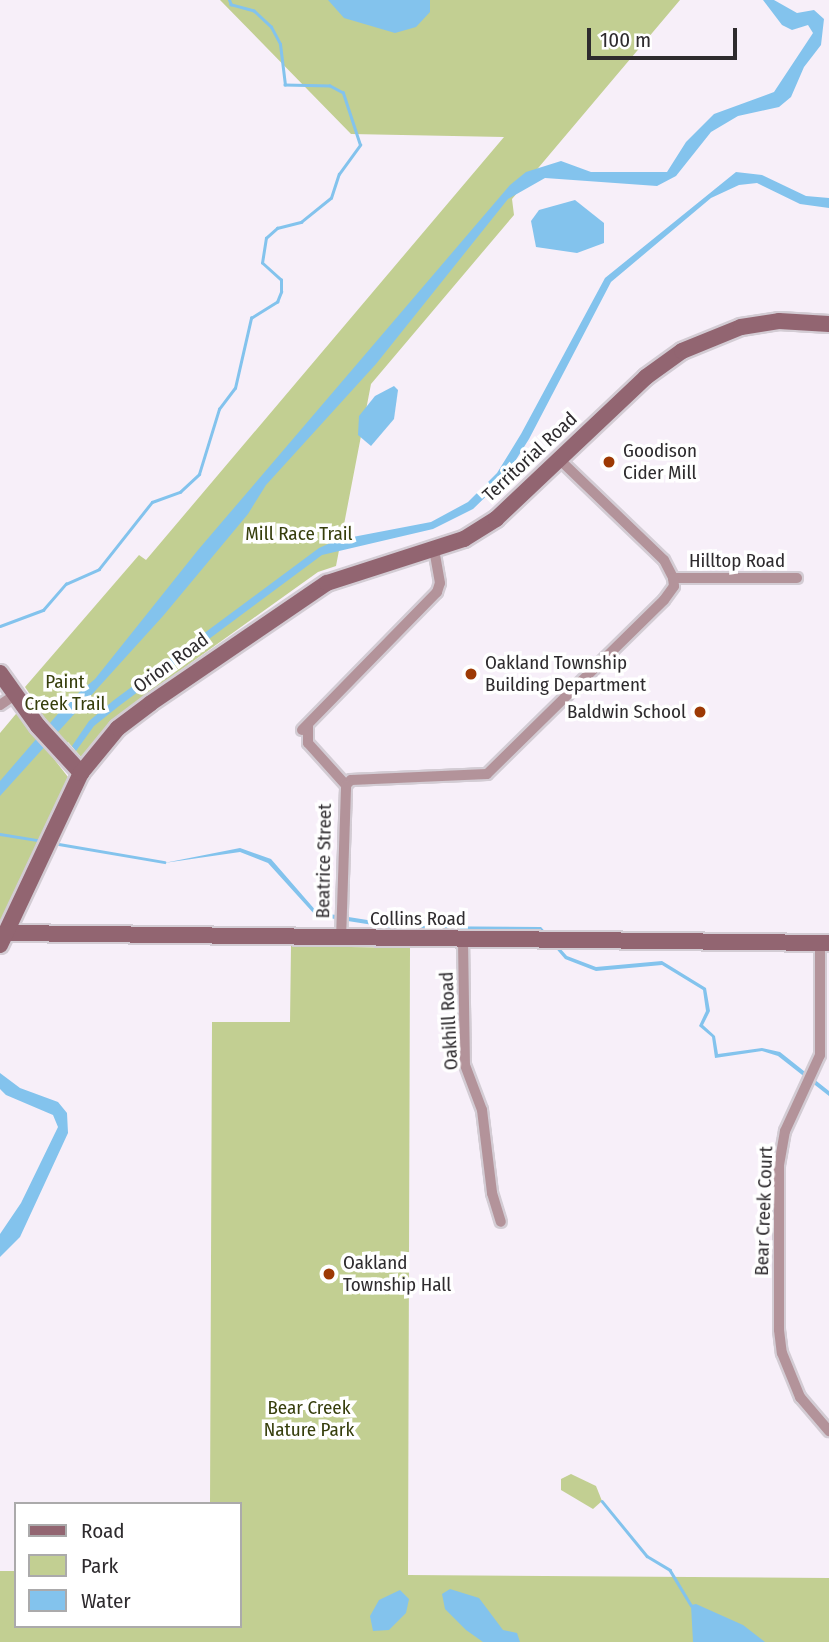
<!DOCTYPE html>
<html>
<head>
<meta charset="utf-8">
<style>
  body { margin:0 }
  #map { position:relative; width:829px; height:1642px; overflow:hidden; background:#f7eff9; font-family:"Fira Sans Condensed",sans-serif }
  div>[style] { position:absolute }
  .green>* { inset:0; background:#c2cf92 }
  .water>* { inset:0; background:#83c3ed }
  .stream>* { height:2.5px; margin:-1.25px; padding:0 1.25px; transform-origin:1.25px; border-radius:1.25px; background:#83c3ed }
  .roads { filter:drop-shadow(2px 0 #d3ccd4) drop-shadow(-2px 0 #d3ccd4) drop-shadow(0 2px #d3ccd4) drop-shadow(0 -2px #d3ccd4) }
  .street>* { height:10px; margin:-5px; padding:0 5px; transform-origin:5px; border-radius:5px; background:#b3939a }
  .secondary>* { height:16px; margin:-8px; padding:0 8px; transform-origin:8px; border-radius:8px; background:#926571 }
  .dots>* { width:19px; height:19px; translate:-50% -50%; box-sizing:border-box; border:4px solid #fff; border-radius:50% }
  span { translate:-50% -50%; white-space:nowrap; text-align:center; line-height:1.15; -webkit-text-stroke:7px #fff; paint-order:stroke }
  .poi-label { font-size:19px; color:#2e2b2e }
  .left { translate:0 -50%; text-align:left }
  .right { translate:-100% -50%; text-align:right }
  .street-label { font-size:19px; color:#2e2b2e }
  .park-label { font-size:19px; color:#363e0c }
  .legend { position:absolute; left:14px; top:1502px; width:228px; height:126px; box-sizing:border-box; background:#fff; border:2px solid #abaaab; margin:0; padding:9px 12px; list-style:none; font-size:21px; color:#2e2b2e }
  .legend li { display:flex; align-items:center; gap:14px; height:35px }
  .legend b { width:35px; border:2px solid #abaaab }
  .scale { position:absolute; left:587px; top:28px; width:150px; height:32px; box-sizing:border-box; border:4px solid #2e2b2e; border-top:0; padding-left:9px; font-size:21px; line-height:24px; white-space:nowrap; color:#2e2b2e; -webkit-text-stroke:5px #fff; paint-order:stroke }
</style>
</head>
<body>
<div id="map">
  <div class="green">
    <div style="clip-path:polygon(220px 0,680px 0,512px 199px,514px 215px,371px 384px,336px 566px,318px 572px,125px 710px,82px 758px,68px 742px,54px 759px,68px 777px,0 933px,0 733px,31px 696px,25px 687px,139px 555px,146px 560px,504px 137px,351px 134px)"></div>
    <div style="clip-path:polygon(291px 946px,410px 948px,408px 1575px,829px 1578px,829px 1642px,0 1642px,0 1571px,16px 1571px,16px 1626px,240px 1626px,240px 1504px,210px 1504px,212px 1022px,290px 1022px)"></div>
    <div style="clip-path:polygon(571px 1474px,596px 1486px,602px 1501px,593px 1509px,561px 1490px,561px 1479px)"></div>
  </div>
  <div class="water">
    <div style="clip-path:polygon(328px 0,430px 0,430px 12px,416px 27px,395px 33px,344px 18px)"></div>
    <div style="clip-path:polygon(763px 0,774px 0,797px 13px,814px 10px,824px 19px,821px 45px,804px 67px,791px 97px,779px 107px,738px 116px,711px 132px,676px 176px,657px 186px,545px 178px,508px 199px,376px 364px,266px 485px,248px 514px,163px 616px,0 796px,0 781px,69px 701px,95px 679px,198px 550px,510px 185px,526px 172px,561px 161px,591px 172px,667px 172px,686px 142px,714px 114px,774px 92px,813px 33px,808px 25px,792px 30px,782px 25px)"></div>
    <div style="clip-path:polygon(736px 172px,762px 175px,806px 196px,829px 198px,829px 208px,800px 204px,757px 183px,739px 185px,711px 198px,611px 282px,529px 439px,504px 479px,473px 509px,433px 529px,322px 555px,119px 706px,94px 726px,76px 751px,72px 746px,89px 721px,114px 700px,319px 548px,337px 540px,431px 522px,468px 502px,497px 473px,521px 434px,605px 278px)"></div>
    <div style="clip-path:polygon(575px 200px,604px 223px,604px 243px,577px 253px,536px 247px,531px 221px,539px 210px)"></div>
    <div style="clip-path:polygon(394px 386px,398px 390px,394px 419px,371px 446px,358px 435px,359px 416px,375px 396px)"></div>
    <div style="clip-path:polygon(240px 848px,271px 859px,317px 912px,405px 926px,541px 927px,567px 956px,596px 967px,662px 961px,706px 988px,710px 1011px,703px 1025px,715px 1036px,718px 1054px,762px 1048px,780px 1052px,829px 1091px,829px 1096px,778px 1056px,762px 1051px,715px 1058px,712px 1037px,699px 1026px,706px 1011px,703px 990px,662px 965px,596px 971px,565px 959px,541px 931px,405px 930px,316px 916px,268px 863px,240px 852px,164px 863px)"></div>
    <div style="clip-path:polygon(0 1073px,20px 1088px,58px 1102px,67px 1113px,68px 1133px,20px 1237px,0 1257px,0 1234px,21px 1203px,58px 1127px,53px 1115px,6px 1095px,0 1089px)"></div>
    <div style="clip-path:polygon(450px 1589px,479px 1598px,503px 1630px,517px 1633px,520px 1642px,483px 1642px,466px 1630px,445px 1609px,442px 1594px)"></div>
    <div style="clip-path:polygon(400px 1590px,409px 1599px,406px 1613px,389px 1630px,373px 1631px,370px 1616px,379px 1600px)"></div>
    <div style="clip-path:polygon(696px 1604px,743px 1625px,765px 1642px,693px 1642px,691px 1605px)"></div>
  </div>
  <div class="stream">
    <div style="left:0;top:626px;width:46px;rotate:-20.4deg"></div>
    <div style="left:43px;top:610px;width:35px;rotate:-49deg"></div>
    <div style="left:66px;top:584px;width:36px;rotate:-24deg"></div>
    <div style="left:99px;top:569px;width:85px;rotate:-51.7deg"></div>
    <div style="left:152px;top:502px;width:30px;rotate:-20deg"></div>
    <div style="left:180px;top:492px;width:26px;rotate:-43deg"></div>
    <div style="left:199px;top:474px;width:68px;rotate:-72.9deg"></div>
    <div style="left:219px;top:409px;width:26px;rotate:-53deg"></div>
    <div style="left:235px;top:388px;width:72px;rotate:-77.1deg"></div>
    <div style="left:251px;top:318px;width:31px;rotate:-32deg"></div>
    <div style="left:277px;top:302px;width:11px;rotate:-68deg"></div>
    <div style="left:281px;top:292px;width:12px;rotate:-90deg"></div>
    <div style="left:281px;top:280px;width:25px;rotate:-138deg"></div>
    <div style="left:262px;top:263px;width:25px;rotate:-81deg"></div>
    <div style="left:266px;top:238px;width:15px;rotate:-42deg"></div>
    <div style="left:277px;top:228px;width:25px;rotate:-14deg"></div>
    <div style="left:301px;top:222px;width:38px;rotate:-39deg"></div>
    <div style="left:331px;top:198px;width:25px;rotate:-72deg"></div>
    <div style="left:339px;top:174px;width:36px;rotate:-54deg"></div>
    <div style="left:360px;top:145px;width:55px;rotate:-108.1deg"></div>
    <div style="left:343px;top:93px;width:15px;rotate:-152deg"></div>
    <div style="left:330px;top:86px;width:45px;rotate:-178.7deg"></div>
    <div style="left:285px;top:85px;width:41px;rotate:-97deg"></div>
    <div style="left:280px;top:44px;width:19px;rotate:-118deg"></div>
    <div style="left:271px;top:27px;width:23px;rotate:-137deg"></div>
    <div style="left:254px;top:11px;width:24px;rotate:-165deg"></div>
    <div style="left:231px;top:5px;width:5px;rotate:-112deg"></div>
    <div style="left:0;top:834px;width:44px;rotate:9.2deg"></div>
    <div style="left:53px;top:843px;width:113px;rotate:9.7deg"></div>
    <div style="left:602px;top:1501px;width:71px;rotate:50.7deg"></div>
    <div style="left:647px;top:1556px;width:27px;rotate:31deg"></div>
    <div style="left:670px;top:1570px;width:41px;rotate:59deg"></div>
  </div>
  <div class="roads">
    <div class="street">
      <div style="left:560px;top:460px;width:144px;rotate:43.9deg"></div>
      <div style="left:664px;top:560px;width:20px;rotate:63deg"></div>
      <div style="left:673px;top:578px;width:124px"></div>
      <div style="left:0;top:705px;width:18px;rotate:-34deg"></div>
      <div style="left:308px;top:725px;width:18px;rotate:90deg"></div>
      <div style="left:308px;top:743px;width:57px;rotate:47.9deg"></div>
      <div style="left:302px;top:730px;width:193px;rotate:-45.6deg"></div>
      <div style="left:437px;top:592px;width:9px;rotate:-72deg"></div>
      <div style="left:440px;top:583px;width:36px;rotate:-100deg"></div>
      <div style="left:346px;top:785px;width:7px;rotate:-45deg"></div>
      <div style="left:351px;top:780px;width:136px;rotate:-2.5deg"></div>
      <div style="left:487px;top:774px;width:248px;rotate:-44.5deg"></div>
      <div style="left:664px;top:600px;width:17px;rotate:-54deg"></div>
      <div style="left:674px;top:586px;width:8px;rotate:-97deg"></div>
      <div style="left:341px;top:939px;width:154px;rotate:-88.1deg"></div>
      <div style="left:463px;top:940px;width:125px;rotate:89.1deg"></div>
      <div style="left:465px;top:1065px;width:48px;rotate:69.3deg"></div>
      <div style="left:482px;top:1110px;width:84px;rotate:83.1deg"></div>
      <div style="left:492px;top:1193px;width:30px;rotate:73deg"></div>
      <div style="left:820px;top:943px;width:112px;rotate:90deg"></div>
      <div style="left:820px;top:1055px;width:84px;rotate:114.7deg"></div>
      <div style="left:785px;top:1131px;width:35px;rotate:100deg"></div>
      <div style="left:779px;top:1165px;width:165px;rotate:90deg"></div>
      <div style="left:779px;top:1330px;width:23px;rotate:83deg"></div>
      <div style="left:782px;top:1353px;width:48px;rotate:67.8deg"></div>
      <div style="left:800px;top:1397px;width:45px;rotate:49.5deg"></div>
    </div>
    <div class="secondary">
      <div style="left:0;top:673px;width:65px;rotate:54.4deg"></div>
      <div style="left:38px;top:726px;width:64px;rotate:47.5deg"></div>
      <div style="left:7px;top:933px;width:822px;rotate:0.7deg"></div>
      <div style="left:0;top:945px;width:190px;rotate:-64.8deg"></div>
      <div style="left:81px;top:773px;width:58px;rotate:-50.6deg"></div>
      <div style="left:118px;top:728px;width:41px;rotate:-37.1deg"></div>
      <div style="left:151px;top:703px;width:213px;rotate:-34.3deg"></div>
      <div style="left:327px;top:583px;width:144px;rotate:-17.8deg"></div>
      <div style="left:464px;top:539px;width:38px;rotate:-32deg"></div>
      <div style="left:496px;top:519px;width:207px;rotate:-43.4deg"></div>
      <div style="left:646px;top:377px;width:44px;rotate:-35.8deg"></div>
      <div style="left:682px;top:351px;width:64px;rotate:-22.1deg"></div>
      <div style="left:741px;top:327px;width:38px;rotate:-9deg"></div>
      <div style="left:779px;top:321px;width:50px;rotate:3.4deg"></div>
    </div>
  </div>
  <div class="dots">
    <div style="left:609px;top:462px;background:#9d3904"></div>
    <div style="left:471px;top:674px;background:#9d3904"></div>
    <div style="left:700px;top:712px;background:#9d3904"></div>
    <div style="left:329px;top:1274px;background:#9d3904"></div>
  </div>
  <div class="poi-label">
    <span class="left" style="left:623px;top:462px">Goodison<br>Cider Mill</span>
    <span class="left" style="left:485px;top:674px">Oakland Township<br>Building Department</span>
    <span class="right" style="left:686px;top:712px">Baldwin School</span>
    <span class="left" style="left:343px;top:1274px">Oakland<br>Township Hall</span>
  </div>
  <div class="street-label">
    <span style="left:530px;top:457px;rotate:-43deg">Territorial Road</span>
    <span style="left:737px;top:561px">Hilltop Road</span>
    <span style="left:171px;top:663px;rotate:-36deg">Orion Road</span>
    <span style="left:324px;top:861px;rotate:-89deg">Beatrice Street</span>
    <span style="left:418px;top:919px">Collins Road</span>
    <span style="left:449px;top:1021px;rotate:-93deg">Oakhill Road</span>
    <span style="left:764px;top:1211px;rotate:-88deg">Bear Creek Court</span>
  </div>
  <div class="park-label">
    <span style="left:299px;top:534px">Mill Race Trail</span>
    <span style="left:65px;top:693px">Paint<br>Creek Trail</span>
    <span style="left:309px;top:1419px">Bear Creek<br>Nature Park</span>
  </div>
  <ul class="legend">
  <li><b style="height:9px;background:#926571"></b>Road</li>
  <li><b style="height:19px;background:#c2cf92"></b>Park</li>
  <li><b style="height:19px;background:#83c3ed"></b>Water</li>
  </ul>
  <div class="scale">100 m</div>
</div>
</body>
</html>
